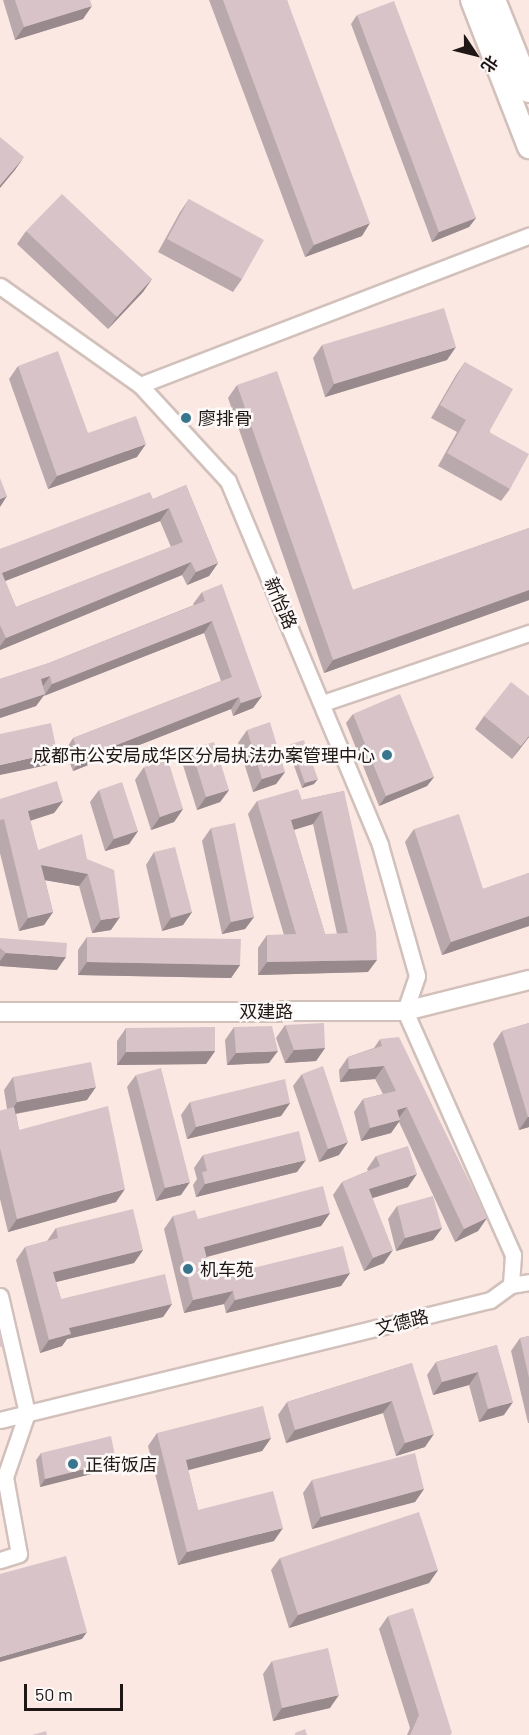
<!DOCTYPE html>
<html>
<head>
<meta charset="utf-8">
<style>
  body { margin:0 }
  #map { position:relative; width:529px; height:1735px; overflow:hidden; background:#fbe8e2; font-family:Barlow,"Noto Sans SC",sans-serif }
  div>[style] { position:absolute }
  .roads { filter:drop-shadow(2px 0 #d2c0bb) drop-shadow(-2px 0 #d2c0bb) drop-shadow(0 2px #d2c0bb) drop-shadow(0 -2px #d2c0bb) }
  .minor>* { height:15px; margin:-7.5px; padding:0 7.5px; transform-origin:7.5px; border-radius:7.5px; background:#fff }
  .tertiary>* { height:18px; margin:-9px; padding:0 9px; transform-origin:9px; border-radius:9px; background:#fff }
  .primary>* { height:22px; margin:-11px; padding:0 11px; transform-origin:11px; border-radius:11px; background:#fff }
  .trunk>* { height:24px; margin:-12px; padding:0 12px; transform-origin:12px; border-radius:12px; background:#fff }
  .wall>* { inset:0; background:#baa9ac }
  .shaded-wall>* { inset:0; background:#97898c }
  .building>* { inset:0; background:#d8c4c8 }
  .dots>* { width:16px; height:16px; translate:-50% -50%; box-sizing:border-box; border:3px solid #fdf9f8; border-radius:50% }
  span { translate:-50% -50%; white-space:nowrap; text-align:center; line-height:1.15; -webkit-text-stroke:5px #fdf9f8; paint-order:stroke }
  .poi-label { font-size:18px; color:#1e1715 }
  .left { translate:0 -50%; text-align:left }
  .right { translate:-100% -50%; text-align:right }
  .street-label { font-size:18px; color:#1e1715 }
  .north { position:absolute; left:445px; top:24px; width:60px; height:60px; -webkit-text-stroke:4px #fdf9f8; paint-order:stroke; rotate:125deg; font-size:16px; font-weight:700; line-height:24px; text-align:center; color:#1e1715 }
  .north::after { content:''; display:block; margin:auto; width:21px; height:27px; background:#1e1715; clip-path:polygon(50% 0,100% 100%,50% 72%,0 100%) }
  .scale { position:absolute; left:24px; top:1684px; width:99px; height:27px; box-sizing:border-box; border:3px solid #1e1715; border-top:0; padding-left:8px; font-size:18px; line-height:21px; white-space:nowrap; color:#1e1715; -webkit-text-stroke:4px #fdf9f8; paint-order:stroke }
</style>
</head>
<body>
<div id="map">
  <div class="roads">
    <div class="minor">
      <div style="left:0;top:286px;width:171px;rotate:35.3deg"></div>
      <div style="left:140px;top:385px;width:130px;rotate:47.5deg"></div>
      <div style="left:228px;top:481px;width:394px;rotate:67.3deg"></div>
      <div style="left:380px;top:845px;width:136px;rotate:74.2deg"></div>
      <div style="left:417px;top:976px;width:37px;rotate:109deg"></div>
      <div style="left:405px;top:1011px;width:267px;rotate:66.1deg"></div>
      <div style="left:513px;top:1255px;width:30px;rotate:94deg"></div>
      <div style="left:511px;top:1285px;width:26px;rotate:144deg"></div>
      <div style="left:490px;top:1300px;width:504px;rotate:166.24deg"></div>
      <div style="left:140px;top:385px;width:417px;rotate:-21deg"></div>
      <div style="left:323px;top:703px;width:218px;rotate:-18.8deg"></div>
      <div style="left:511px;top:1285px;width:18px;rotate:-9deg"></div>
      <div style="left:0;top:1296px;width:120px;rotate:77deg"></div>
      <div style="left:27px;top:1413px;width:68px;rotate:109deg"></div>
      <div style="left:5px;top:1477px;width:78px;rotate:79.7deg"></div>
      <div style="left:19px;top:1554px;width:20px;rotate:162deg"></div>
    </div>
    <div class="tertiary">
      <div style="left:0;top:1012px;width:405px;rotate:-0.1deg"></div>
      <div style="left:405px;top:1011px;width:128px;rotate:-14deg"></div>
    </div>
    <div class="primary">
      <div style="left:472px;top:0;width:158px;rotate:68.8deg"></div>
    </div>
    <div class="trunk">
      <div style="left:493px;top:0;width:97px;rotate:68.2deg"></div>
    </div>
  </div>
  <div class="wall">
    <div style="clip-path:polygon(3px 0,90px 0,83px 19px,15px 40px)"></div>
    <div style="clip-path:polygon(209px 0,287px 0,362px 236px,305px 257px)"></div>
    <div style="clip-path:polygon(357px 15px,476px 218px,469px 227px,432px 242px,351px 24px)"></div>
    <div style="clip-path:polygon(189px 199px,242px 279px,233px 292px,158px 252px,180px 212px)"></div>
    <div style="clip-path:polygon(26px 231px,152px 279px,143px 292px,108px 329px,17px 244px)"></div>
    <div style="clip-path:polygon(322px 345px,447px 360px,325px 397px,313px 358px)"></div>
    <div style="clip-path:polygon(465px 362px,510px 489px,501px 501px,438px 466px,457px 432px,431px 418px,456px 375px)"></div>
    <div style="clip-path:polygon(18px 366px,88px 433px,137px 457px,48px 489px,9px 379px)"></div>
    <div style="clip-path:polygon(237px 385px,353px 590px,529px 528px,529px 600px,324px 673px,228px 398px)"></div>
    <div style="clip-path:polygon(evenodd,186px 485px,218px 563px,209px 576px,187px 585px,182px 575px,0 650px,0 549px,153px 499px,186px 485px,160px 521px,171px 547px,16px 607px,5px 581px,160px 521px)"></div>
    <div style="clip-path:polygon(202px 592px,262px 696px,253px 708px,233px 716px,231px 709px,73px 771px,65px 751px,73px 738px,221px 681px,204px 633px,44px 695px,36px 706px,0 718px,0 679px,49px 663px,194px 605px,193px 604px)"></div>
    <div style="clip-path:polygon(529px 696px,529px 737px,512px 759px,475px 729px,484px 716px)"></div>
    <div style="clip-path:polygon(353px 714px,434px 777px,427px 786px,379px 806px,346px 723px)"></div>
    <div style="clip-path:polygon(247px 730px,285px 772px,276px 784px,253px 792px,238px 743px)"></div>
    <div style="clip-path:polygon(291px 744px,314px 784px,302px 788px,288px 749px)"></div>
    <div style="clip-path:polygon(191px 749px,229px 790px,220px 802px,197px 810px,182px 762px)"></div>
    <div style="clip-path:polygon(144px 767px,183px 809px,174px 822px,151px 830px,135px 780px)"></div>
    <div style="clip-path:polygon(99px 790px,138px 831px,129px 844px,105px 851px,90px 802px)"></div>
    <div style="clip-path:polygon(evenodd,344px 791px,368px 972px,258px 975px,258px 948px,267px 935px,284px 935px,248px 814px,257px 801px,302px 800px,344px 791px,313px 824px,337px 934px,325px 934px,294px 830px,313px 824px)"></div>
    <div style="clip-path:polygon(0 799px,63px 801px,54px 813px,30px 821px,38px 850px,87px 859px,111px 930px,92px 933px,79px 886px,45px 880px,53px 912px,44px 925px,19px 931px,0 853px)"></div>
    <div style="clip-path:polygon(211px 828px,254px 917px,245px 929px,222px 934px,202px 841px)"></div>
    <div style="clip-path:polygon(414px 829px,483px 889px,529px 873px,529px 926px,442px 955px,405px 842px)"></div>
    <div style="clip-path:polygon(154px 852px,192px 912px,183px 925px,162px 931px,146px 865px)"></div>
    <div style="clip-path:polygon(87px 937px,240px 965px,231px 978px,78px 975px,78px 950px)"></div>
    <div style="clip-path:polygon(0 938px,57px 970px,0 966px)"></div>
    <div style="clip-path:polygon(529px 1023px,529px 1127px,519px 1130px,493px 1044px,502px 1031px)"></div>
    <div style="clip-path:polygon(285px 1025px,325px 1048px,316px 1061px,285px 1063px,276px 1038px)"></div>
    <div style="clip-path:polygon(234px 1027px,269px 1063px,227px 1065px,225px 1040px)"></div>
    <div style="clip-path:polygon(126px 1028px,215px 1051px,206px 1064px,117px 1065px,117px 1041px)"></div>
    <div style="clip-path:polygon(380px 1039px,487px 1218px,478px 1231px,455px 1242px,399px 1122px,391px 1133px,361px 1141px,354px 1112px,363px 1099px,383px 1094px,375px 1079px,340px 1082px,339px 1070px,348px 1057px,374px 1048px)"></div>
    <div style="clip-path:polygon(302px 1074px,339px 1155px,319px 1162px,293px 1086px)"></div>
    <div style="clip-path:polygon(136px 1075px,181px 1195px,156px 1201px,127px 1087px)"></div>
    <div style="clip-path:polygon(13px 1077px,87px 1100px,16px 1114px,19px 1130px,116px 1202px,8px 1232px,0 1199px,0 1111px,7px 1109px,4px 1090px)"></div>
    <div style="clip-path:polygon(190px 1102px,290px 1103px,281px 1116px,187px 1139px,181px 1115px)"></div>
    <div style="clip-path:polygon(203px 1155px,297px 1172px,196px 1197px,193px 1185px,197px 1179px,194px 1168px)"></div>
    <div style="clip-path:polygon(376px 1156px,408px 1187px,372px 1198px,384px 1263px,364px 1271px,333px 1195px,342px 1182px,368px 1171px,367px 1169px)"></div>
    <div style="clip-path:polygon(397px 1206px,442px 1228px,433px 1240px,396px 1251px,388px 1219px)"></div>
    <div style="clip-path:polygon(330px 1213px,321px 1226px,207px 1257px,212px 1278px,350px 1273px,341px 1286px,226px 1313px,224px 1304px,184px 1313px,164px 1229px,173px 1216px,198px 1219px)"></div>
    <div style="clip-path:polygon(56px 1228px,143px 1250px,134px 1263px,56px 1282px,61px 1299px,172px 1304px,163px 1317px,67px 1339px,62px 1346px,40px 1353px,16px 1260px,25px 1247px,47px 1241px)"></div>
    <div style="clip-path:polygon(529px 1336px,529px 1423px,528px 1423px,511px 1351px,520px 1338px)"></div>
    <div style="clip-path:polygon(497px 1345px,504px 1415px,479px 1422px,469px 1385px,433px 1395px,427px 1375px,436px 1362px)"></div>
    <div style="clip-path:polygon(412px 1363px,425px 1447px,396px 1456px,383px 1413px,286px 1443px,278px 1415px,287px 1402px)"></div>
    <div style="clip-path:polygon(157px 1433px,271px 1438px,262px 1451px,188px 1470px,198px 1510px,274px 1541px,178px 1565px,148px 1446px)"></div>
    <div style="clip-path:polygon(41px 1453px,116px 1461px,111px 1469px,40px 1487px,36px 1460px)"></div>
    <div style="clip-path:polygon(312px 1480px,424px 1489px,415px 1502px,312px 1529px,303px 1493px)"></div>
    <div style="clip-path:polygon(280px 1558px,438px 1570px,429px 1583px,289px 1628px,271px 1570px)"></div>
    <div style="clip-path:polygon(388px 1616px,450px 1735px,407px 1735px,410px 1728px,379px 1629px)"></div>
    <div style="clip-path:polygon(272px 1661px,330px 1708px,273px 1721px,263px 1674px)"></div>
  </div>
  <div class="shaded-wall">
    <div style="clip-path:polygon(92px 6px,83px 19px,15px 40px,24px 27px)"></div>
    <div style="clip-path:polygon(24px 157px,15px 170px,0 188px,0 185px)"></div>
    <div style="clip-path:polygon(476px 218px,469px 227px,432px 242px,439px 232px)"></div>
    <div style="clip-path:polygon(370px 223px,362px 236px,305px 257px,314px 245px)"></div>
    <div style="clip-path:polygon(152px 279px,143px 292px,108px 329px,117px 317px)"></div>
    <div style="clip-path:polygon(456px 347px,447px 360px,325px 397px,334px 384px)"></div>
    <div style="clip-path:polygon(146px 444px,137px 457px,48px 489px,57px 476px)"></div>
    <div style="clip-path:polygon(7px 496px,0 507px,0 499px)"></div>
    <div style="clip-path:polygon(169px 508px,160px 521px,0 583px,2px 573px)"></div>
    <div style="clip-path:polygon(191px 562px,182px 575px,0 650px,0 646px,6px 638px)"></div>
    <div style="clip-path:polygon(218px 563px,209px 576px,187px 585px,196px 572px)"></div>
    <div style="clip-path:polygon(529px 590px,529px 600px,324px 673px,333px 660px)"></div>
    <div style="clip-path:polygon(212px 621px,204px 633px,44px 696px,52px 684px)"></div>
    <div style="clip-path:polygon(50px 676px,41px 689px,41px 679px)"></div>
    <div style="clip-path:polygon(45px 694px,36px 706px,0 718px,0 709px)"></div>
    <div style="clip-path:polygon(262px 696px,253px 708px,233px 716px,241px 703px)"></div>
    <div style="clip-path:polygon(239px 697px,231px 709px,73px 771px,81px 759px)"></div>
    <div style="clip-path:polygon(529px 736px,529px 737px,512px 759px,521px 746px)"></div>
    <div style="clip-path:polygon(57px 752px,48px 765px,0 775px,0 765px)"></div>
    <div style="clip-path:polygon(285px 772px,276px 784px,253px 792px,262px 779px)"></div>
    <div style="clip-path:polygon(434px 777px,427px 786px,379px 806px,386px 796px)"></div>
    <div style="clip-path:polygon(318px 779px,314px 784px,302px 788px,305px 783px)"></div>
    <div style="clip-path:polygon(229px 790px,220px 802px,197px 810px,206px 797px)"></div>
    <div style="clip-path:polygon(63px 801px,54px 813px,19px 824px,28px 811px)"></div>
    <div style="clip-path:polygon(183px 809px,174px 822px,151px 830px,160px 817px)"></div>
    <div style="clip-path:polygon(322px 811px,313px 824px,283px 833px,291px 820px)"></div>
    <div style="clip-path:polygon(138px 831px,129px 844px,105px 851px,114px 839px)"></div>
    <div style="clip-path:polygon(41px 865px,88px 874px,79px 886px,32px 878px)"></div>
    <div style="clip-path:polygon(53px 912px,44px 925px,19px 931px,28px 918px)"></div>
    <div style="clip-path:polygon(192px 912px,183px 925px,162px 931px,171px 918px)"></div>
    <div style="clip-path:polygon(529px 916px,529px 926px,442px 955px,451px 942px)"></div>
    <div style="clip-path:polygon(120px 917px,111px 930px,92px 933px,101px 920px)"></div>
    <div style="clip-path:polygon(254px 917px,245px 929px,222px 934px,231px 922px)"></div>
    <div style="clip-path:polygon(6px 953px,66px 957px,57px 970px,0 966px,0 961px)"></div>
    <div style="clip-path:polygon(377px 960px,368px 972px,258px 975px,267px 962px)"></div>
    <div style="clip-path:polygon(87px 962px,240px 965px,231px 978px,78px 975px)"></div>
    <div style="clip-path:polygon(325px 1048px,316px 1061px,285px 1063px,294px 1050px)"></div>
    <div style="clip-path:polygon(215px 1051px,206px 1064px,117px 1065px,126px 1052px)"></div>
    <div style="clip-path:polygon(278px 1051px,269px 1063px,227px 1065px,236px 1053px)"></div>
    <div style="clip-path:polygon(384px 1066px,375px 1079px,340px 1082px,349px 1069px)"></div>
    <div style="clip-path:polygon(96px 1087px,87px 1100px,8px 1115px,17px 1102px)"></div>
    <div style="clip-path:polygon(290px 1103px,281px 1116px,187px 1139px,196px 1127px)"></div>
    <div style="clip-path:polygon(407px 1107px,398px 1119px,397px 1110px)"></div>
    <div style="clip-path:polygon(528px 1117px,529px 1117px,529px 1127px,519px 1130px)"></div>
    <div style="clip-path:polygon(400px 1120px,391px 1133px,361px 1141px,370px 1128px)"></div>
    <div style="clip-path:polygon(348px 1142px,339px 1155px,319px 1162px,328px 1149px)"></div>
    <div style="clip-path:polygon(306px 1160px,297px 1172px,196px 1197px,205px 1184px)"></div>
    <div style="clip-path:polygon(417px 1174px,408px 1187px,360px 1202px,369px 1189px)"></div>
    <div style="clip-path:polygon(190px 1182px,181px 1195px,156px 1201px,165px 1188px)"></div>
    <div style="clip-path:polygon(125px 1189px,116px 1202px,8px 1232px,17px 1219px)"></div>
    <div style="clip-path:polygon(330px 1213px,321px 1226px,195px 1260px,204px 1247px)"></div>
    <div style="clip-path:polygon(487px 1218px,478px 1231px,455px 1242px,464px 1229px)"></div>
    <div style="clip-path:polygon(442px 1228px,433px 1240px,396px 1251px,405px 1238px)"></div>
    <div style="clip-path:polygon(143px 1250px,134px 1263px,44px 1285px,53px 1272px)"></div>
    <div style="clip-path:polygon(393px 1250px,384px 1263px,364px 1271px,373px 1258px)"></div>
    <div style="clip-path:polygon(350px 1273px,341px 1286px,226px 1313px,235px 1300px)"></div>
    <div style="clip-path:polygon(233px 1291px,224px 1304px,184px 1313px,193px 1300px)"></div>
    <div style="clip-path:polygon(172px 1304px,163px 1317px,67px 1339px,62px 1346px,40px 1353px,49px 1340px,69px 1328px)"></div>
    <div style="clip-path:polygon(478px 1372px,469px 1385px,433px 1395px,442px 1382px)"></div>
    <div style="clip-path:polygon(392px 1401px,383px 1413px,286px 1443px,295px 1430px)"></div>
    <div style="clip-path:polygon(513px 1402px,504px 1415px,479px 1422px,488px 1409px)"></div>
    <div style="clip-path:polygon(434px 1434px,425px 1447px,396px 1456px,405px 1443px)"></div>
    <div style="clip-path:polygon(271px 1438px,262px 1451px,177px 1473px,186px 1460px)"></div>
    <div style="clip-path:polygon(116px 1461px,111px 1469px,40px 1487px,45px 1479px)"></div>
    <div style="clip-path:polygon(424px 1489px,415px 1502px,312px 1529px,321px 1517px)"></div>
    <div style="clip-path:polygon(283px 1528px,274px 1541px,178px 1565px,187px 1552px)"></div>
    <div style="clip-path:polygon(438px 1570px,429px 1583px,289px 1628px,298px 1615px)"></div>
    <div style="clip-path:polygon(87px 1632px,82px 1639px,0 1662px,0 1657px)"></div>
    <div style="clip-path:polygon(339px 1695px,330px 1708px,273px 1721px,282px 1708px)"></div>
  </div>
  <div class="building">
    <div style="clip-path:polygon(15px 0,90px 0,92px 6px,24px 27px)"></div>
    <div style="clip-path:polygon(223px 0,287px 0,370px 223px,314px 245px)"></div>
    <div style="clip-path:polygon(394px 1px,476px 218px,439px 232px,357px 15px)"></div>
    <div style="clip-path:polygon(0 137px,24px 157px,0 185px)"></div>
    <div style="clip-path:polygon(62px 194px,152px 279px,117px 317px,26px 231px)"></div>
    <div style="clip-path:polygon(189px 199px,264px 240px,242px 279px,167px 239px)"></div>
    <div style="clip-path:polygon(444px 308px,456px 347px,334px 384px,322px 345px)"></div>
    <div style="clip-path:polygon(58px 351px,88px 433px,136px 416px,146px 444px,57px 476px,18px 366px)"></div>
    <div style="clip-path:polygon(465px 362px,513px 389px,489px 432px,529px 454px,510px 489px,447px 453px,466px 420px,440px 405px)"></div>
    <div style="clip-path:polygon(277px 371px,353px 590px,529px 528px,529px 590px,333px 660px,237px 385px)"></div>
    <div style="clip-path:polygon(0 478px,7px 496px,0 499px)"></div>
    <div style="clip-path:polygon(evenodd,186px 485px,218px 563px,196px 572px,191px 562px,6px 638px,0 625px,0 549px,150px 492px,153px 499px,186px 485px,169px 508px,183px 542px,16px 607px,2px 573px,169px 508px)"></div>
    <div style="clip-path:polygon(222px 584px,262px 696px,241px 703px,239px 697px,81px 759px,73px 738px,232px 677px,212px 621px,52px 684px,50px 676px,41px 679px,45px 694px,0 709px,0 679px,49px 663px,205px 601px,202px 592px)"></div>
    <div style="clip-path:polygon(511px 682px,529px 696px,529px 736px,521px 746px,484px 716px)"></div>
    <div style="clip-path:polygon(400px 694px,434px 777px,386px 796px,353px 714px)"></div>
    <div style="clip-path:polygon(270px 722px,285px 772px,262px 779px,247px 730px)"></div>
    <div style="clip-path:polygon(51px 723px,57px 752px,0 765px,0 734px)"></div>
    <div style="clip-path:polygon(304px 740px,318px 779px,305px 783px,291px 744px)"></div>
    <div style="clip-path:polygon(214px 742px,229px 790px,206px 797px,191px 749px)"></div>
    <div style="clip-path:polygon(168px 760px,183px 809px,160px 817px,144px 767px)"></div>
    <div style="clip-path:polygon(57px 781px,63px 801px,28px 811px,38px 850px,82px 834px,87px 859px,114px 870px,120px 917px,101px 920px,88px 874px,41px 865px,53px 912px,28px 918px,4px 819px,0 820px,0 799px)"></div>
    <div style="clip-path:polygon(122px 782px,138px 831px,114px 839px,99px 790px)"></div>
    <div style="clip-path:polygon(evenodd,298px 789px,302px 800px,344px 791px,376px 933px,377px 960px,267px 962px,267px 935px,296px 934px,257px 801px,298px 789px,322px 811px,348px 933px,325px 934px,291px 820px,322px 811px)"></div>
    <div style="clip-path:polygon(459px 814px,483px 889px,529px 873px,529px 916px,451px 942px,414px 829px)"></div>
    <div style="clip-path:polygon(235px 823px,254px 917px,231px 922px,211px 828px)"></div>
    <div style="clip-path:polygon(175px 847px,192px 912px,171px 918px,154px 852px)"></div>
    <div style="clip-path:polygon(87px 937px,241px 939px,240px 965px,87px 962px)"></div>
    <div style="clip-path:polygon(0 938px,67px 943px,66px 957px,6px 953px,0 948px)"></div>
    <div style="clip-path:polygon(324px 1023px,325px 1048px,294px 1050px,285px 1025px)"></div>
    <div style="clip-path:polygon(529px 1023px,529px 1117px,528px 1117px,502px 1031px)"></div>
    <div style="clip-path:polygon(272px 1026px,278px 1051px,236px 1053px,234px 1027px)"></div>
    <div style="clip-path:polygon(215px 1027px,215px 1051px,126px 1052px,126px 1028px)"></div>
    <div style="clip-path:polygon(399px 1037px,487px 1218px,464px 1229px,407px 1107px,397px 1110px,400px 1120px,370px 1128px,363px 1099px,396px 1091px,384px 1066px,349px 1069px,348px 1057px,382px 1046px,380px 1039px)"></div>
    <div style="clip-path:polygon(91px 1062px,96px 1087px,17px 1102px,13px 1077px)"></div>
    <div style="clip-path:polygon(323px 1066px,348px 1142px,328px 1149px,302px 1074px)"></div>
    <div style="clip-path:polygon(161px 1068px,190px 1182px,165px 1188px,136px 1075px)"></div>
    <div style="clip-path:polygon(285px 1079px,290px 1103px,196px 1127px,190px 1102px)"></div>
    <div style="clip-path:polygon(108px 1106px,125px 1189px,17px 1219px,0 1148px,0 1111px,14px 1107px,19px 1130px)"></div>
    <div style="clip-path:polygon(299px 1131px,306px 1160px,205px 1184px,202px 1172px,207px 1171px,203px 1155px)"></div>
    <div style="clip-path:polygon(408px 1146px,417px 1174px,369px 1189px,393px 1250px,373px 1258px,342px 1182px,380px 1166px,376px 1156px)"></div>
    <div style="clip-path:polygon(323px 1186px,330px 1213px,204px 1247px,212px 1278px,343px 1246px,350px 1273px,235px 1300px,233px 1291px,193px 1300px,173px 1216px,195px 1210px,198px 1219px)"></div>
    <div style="clip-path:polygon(433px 1196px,442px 1228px,405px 1238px,397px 1206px)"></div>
    <div style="clip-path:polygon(133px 1209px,143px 1250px,53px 1272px,61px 1299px,165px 1274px,172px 1304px,69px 1328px,71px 1334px,49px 1340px,25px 1247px,58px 1238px,56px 1228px)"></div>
    <div style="clip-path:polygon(0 1330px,3px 1346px,0 1347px)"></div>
    <div style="clip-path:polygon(529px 1336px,529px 1378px,520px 1338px)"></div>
    <div style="clip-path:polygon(497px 1345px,513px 1402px,488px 1409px,478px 1372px,442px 1382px,436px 1362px)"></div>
    <div style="clip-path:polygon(412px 1363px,434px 1434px,405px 1443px,392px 1401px,295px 1430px,287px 1402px)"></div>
    <div style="clip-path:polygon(263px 1406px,271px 1438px,186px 1460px,198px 1510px,273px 1491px,283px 1528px,187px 1552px,157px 1433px)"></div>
    <div style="clip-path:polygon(111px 1436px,116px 1461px,45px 1479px,41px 1453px)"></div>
    <div style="clip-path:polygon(415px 1453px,424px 1489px,321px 1517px,312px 1480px)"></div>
    <div style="clip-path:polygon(419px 1512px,438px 1570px,298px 1615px,280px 1558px)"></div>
    <div style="clip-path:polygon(66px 1556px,87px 1632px,0 1657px,0 1574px)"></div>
    <div style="clip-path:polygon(413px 1608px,452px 1733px,450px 1735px,410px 1735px,419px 1715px,388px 1616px)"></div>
    <div style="clip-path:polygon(328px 1648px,339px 1695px,282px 1708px,272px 1661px)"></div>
    <div style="clip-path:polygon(305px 1729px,307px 1735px,295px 1735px,295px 1733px)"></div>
    <div style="clip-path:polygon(46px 1731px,47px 1735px,32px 1735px)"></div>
  </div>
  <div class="dots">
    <div style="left:186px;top:418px;background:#39758c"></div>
    <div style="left:387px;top:755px;background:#39758c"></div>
    <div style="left:188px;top:1269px;background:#39758c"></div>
    <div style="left:73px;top:1464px;background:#39758c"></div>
  </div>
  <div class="poi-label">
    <span class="left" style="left:198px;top:418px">廖排骨</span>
    <span class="right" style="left:375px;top:755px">成都市公安局成华区分局执法办案管理中心</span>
    <span class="left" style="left:200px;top:1269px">机车苑</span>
    <span class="left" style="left:85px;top:1464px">正街饭店</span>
  </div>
  <div class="street-label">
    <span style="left:281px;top:603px;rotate:67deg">新怡路</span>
    <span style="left:266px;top:1011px">双建路</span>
    <span style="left:402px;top:1322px;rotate:-14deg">文德路</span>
  </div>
  <div class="north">北</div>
  <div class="scale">50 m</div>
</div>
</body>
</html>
